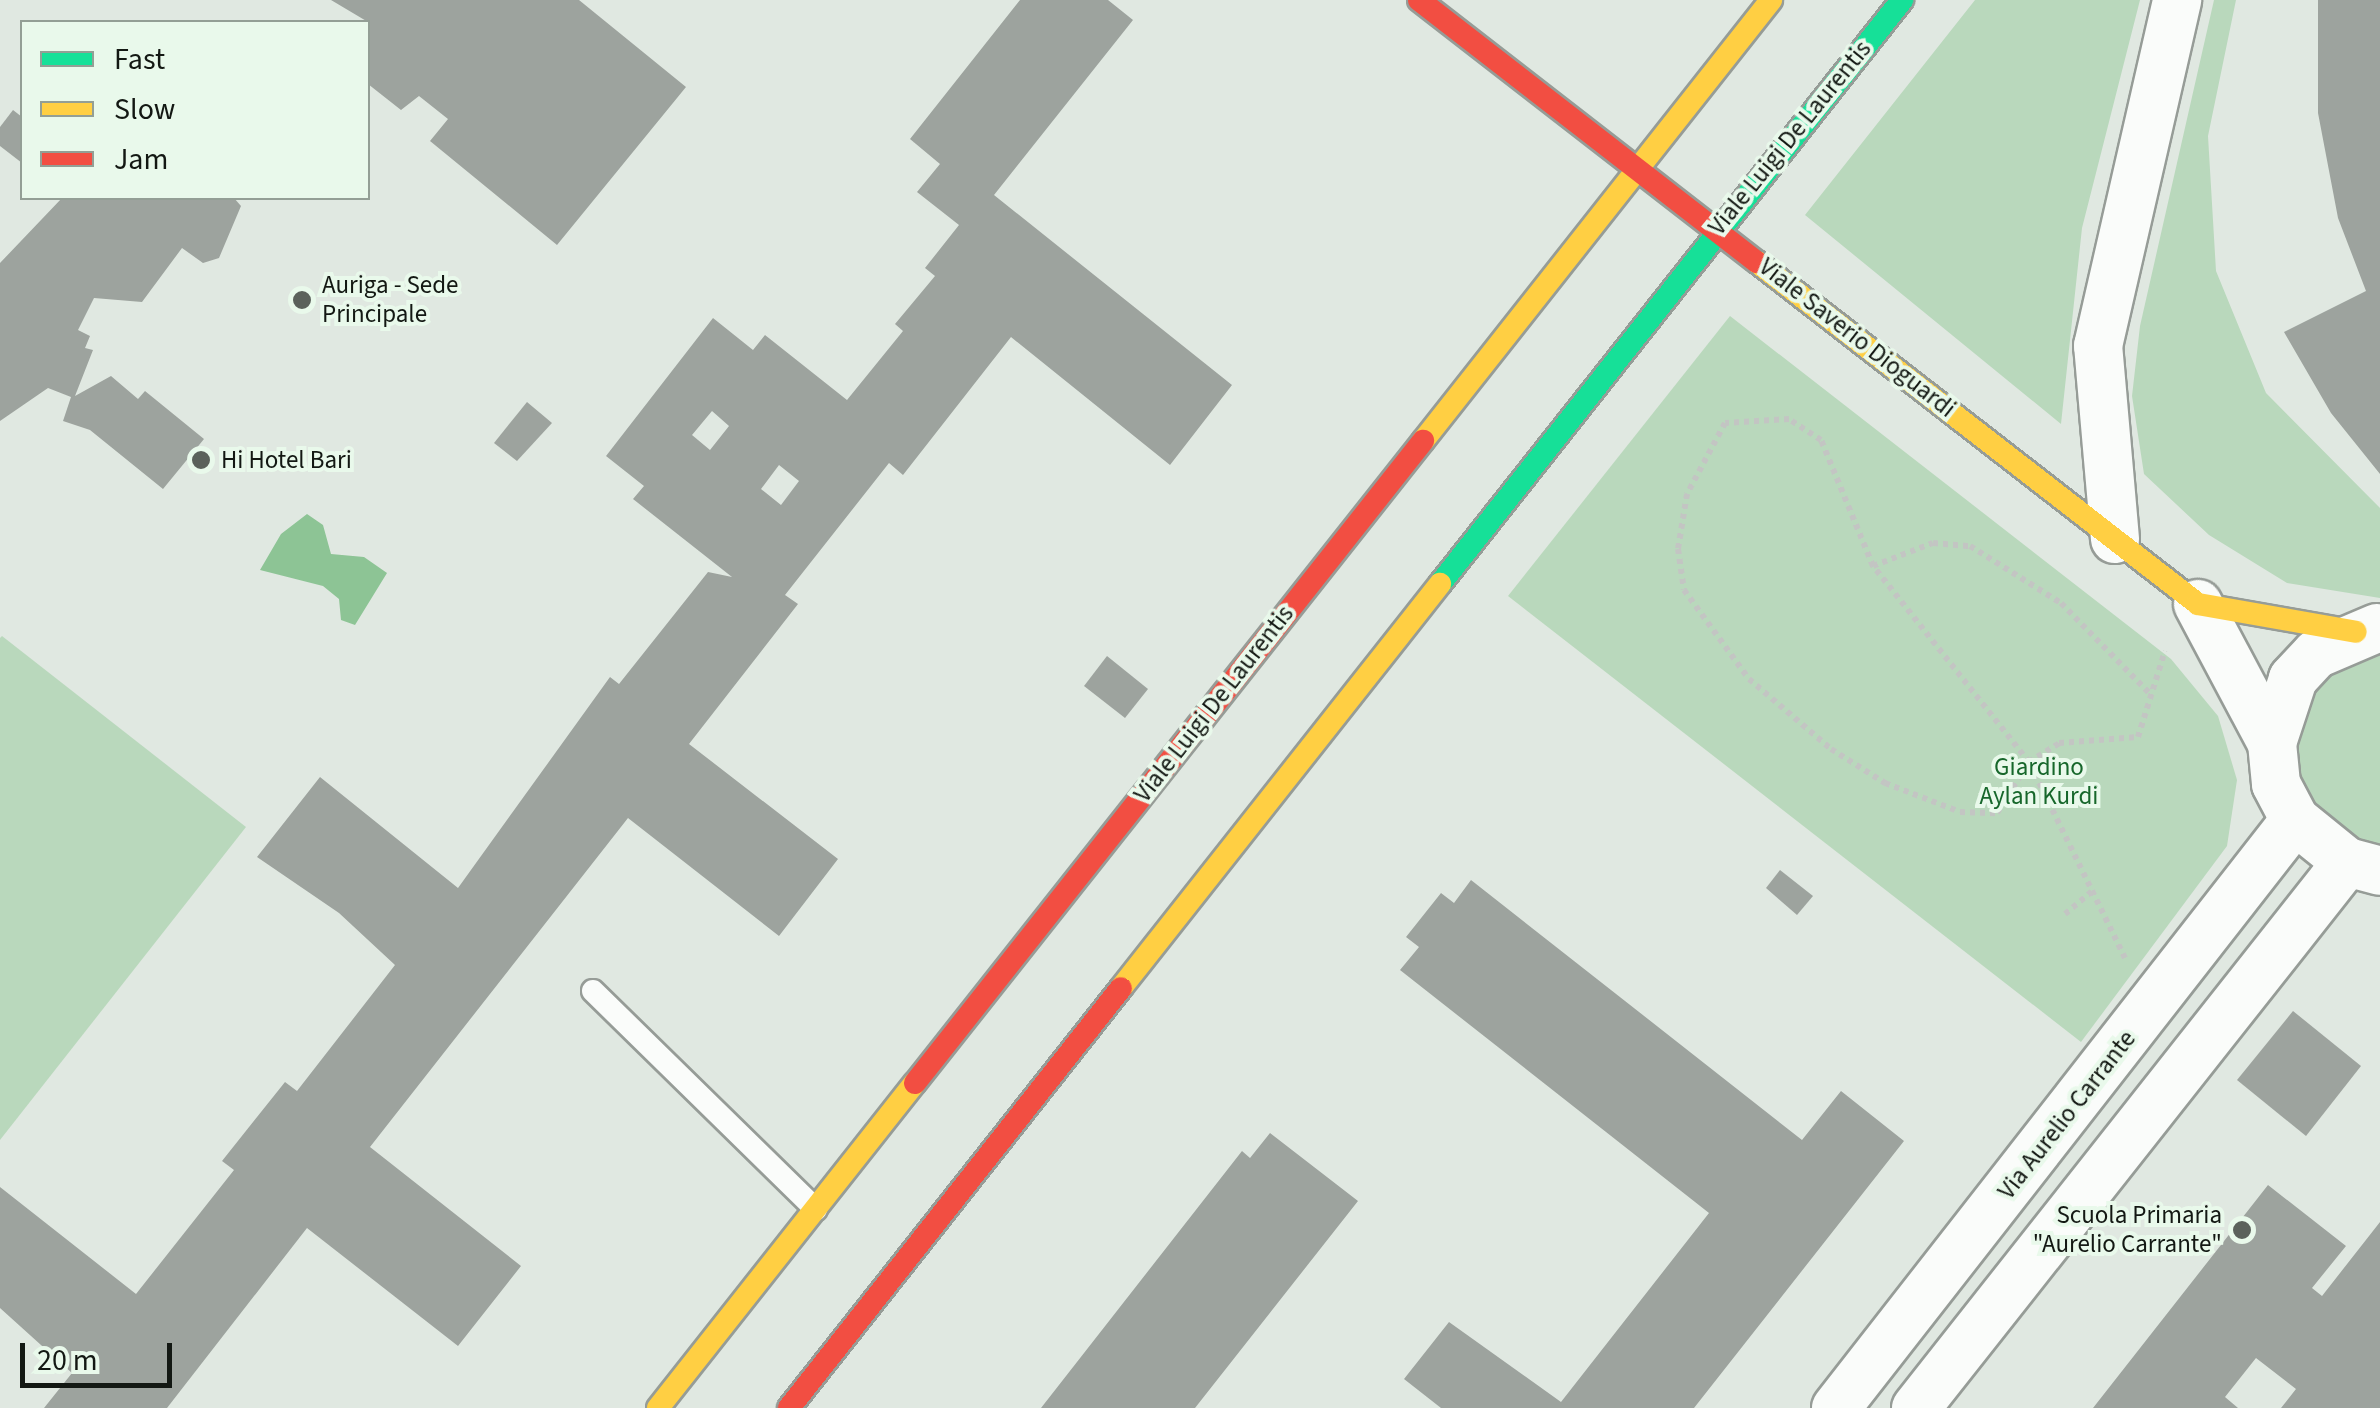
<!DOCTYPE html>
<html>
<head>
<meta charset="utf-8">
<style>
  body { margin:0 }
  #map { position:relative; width:2380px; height:1408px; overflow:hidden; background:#e0e8e1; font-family:"Source Sans 3",sans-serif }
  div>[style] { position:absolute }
  .green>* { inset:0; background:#b9d8bc }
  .water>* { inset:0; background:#8dc495 }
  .building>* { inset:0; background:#9da39e }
  .path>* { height:6px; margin-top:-3px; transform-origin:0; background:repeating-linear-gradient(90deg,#c3c5c3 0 5px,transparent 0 10px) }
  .roads { filter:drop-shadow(2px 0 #969c97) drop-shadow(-2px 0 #969c97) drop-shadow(0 2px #969c97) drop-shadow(0 -2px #969c97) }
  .lane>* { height:22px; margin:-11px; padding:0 11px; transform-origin:11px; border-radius:11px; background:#fafcfa }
  .street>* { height:48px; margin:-24px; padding:0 24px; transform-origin:24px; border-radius:24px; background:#fafcfa }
  .fast>* { height:22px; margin:-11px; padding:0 11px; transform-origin:11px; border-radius:11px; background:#16e098 }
  .slow>* { height:22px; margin:-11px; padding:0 11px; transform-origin:11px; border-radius:11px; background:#ffcf43 }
  .jam>* { height:22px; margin:-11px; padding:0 11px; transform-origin:11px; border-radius:11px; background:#f24e42 }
  .dots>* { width:28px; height:28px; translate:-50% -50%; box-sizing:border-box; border:5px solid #e9f9eb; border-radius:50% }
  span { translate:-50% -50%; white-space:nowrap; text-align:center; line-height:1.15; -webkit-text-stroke:8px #e9f9eb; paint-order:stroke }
  .street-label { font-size:25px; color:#131813 }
  .poi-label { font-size:25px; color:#131813 }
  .left { translate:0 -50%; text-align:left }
  .right { translate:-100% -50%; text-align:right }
  .park-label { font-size:25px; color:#17672b }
  .legend { position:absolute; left:20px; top:20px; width:350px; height:180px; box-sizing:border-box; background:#e9f9eb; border:2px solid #939f95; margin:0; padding:12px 18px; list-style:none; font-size:30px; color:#131813 }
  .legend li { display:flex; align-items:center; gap:20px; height:50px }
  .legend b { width:50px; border:2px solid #939f95 }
  .scale { position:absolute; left:20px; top:1343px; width:152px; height:45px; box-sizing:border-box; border:5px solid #131813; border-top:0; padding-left:12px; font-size:30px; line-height:35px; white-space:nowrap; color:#131813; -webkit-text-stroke:8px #e9f9eb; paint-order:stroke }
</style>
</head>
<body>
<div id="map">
  <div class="green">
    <div style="clip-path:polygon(1975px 0,2140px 0,2082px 228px,2061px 424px,1805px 215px)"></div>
    <div style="clip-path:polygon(2214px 0,2236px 0,2208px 136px,2216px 271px,2266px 393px,2380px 508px,2380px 598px,2287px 583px,2209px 535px,2144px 474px,2132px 396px,2140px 326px)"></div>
    <div style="clip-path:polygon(1730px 316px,2171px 659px,2218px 716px,2237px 780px,2227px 846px,2081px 1042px,1508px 596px)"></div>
    <div style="clip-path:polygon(2px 636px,246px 827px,0 1140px,0 638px)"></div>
    <div style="clip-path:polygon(2380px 649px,2380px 846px,2351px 838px,2313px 808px,2295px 768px,2293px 734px,2318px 681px)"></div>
  </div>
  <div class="water">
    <div style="clip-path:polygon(307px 514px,323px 525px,331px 554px,364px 557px,387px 573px,355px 625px,341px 620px,339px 599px,323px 586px,260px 570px,281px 534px)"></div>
  </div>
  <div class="building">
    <div style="clip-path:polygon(331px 0,579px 0,686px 87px,557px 245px,430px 141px,448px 119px,419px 96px,401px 110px,368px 84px,368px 22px)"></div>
    <div style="clip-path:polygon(evenodd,1020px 0,1108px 0,1133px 20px,994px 195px,1232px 385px,1170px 465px,1011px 337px,903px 475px,889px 463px,785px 595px,798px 604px,689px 744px,838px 859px,779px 936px,628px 818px,370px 1147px,521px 1266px,458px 1346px,307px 1228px,167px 1408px,44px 1408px,72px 1373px,0 1308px,0 1187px,136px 1294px,234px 1170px,222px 1161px,285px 1082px,297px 1091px,395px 965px,339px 913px,257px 857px,320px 777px,458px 888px,610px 677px,619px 684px,708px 572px,732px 577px,633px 499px,644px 486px,606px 456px,713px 318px,753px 350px,765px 335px,847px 400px,903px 331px,895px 324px,935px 276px,925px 268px,959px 225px,917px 192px,940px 164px,910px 139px,1020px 0,712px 411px,729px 426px,710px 450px,692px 435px,712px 411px,1020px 0,779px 465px,799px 481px,781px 505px,761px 489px,779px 465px)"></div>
    <div style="clip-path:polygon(2318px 0,2380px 0,2380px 474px,2331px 413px,2284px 332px,2366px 291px,2338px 218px,2318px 113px)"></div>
    <div style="clip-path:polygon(13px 110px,22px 117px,22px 163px,0 146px,0 127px)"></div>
    <div style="clip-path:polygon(62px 198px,234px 198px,241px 206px,219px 258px,203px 263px,182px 248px,142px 302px,94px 298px,78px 330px,90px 336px,85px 348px,93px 350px,75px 396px,111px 376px,138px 399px,145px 391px,204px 439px,163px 489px,90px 430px,63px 421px,71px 397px,48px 388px,0 421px,0 263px)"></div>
    <div style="clip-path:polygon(527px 402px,552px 423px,517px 461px,494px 443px)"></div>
    <div style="clip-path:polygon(1107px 656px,1148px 689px,1125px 718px,1084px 686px)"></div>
    <div style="clip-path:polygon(1780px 870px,1813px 896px,1797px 915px,1766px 888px)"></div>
    <div style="clip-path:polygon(1471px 880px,1802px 1140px,1841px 1091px,1904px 1141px,1694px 1408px,1441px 1408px,1404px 1379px,1449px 1322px,1561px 1402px,1709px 1213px,1400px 970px,1419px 947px,1406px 937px,1441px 893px,1454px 903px)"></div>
    <div style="clip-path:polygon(2293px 1011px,2361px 1066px,2306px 1136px,2237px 1080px)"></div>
    <div style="clip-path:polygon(1270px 1133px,1358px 1201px,1195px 1408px,1041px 1408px,1242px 1151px,1250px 1158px)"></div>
    <div style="clip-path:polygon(2268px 1185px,2346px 1246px,2312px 1288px,2322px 1296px,2380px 1222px,2380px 1408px,2281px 1408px,2296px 1389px,2256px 1358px,2225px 1397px,2238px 1408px,2093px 1408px)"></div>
  </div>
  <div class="path">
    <div style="left:1873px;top:566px;width:64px;rotate:-21deg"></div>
    <div style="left:1933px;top:543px;width:37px;rotate:5deg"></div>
    <div style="left:1970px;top:546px;width:107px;rotate:32.1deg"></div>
    <div style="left:2061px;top:603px;width:129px;rotate:45.6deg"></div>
    <div style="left:2065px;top:914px;width:38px;rotate:-40deg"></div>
    <div style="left:2125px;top:958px;width:218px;rotate:-116.1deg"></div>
    <div style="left:2029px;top:762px;width:251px;rotate:-128.5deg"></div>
    <div style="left:1873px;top:566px;width:136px;rotate:-112.4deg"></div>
    <div style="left:1821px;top:440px;width:38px;rotate:-147deg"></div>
    <div style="left:1789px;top:419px;width:64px;rotate:176.4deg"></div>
    <div style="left:1725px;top:423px;width:81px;rotate:118.2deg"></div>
    <div style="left:1687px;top:494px;width:56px;rotate:99.3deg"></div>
    <div style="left:1678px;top:549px;width:41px;rotate:81.7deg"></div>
    <div style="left:1684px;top:590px;width:110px;rotate:53.9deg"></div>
    <div style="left:1749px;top:679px;width:108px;rotate:40.5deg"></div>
    <div style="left:1831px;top:749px;width:64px;rotate:32.2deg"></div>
    <div style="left:1885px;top:783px;width:80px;rotate:21.1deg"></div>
    <div style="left:1960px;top:812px;width:37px;rotate:2deg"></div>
    <div style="left:1997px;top:813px;width:60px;rotate:-57.9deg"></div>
    <div style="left:2029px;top:762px;width:36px;rotate:-32deg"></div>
    <div style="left:2059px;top:743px;width:79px;rotate:-4.3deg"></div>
    <div style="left:2138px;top:737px;width:90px;rotate:-72.6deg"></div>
  </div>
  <div class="roads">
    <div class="lane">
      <div style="left:593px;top:991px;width:312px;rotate:44.4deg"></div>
    </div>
    <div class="street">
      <div style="left:2115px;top:539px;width:194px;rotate:-95deg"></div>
      <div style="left:2098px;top:346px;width:355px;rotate:-77.1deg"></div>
      <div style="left:2198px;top:604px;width:157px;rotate:62deg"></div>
      <div style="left:2377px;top:628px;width:66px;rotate:156.9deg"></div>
      <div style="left:2316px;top:654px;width:34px;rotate:133deg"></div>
      <div style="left:2293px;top:679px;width:67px;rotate:108.2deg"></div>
      <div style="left:2272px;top:743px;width:41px;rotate:84.4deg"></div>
      <div style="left:2276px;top:784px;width:41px;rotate:62.2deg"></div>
      <div style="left:2295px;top:820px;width:67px;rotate:38.9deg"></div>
      <div style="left:2347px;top:862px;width:34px;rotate:15deg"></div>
      <div style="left:1836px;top:1408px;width:746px;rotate:-52.02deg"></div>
      <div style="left:1916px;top:1408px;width:696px;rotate:-51.71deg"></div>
    </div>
    <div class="fast">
      <div style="left:1440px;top:584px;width:745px;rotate:-51.65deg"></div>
    </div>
    <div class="slow">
      <div style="left:1757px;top:262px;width:558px;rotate:37.79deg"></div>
      <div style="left:2198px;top:604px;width:160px;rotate:10deg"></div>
      <div style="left:1423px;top:441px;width:562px;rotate:-51.72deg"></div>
      <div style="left:1121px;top:988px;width:515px;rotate:-51.71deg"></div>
      <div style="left:658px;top:1408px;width:414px;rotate:-51.7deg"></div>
    </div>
    <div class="jam">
      <div style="left:1419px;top:0;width:428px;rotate:37.8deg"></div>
      <div style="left:915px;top:1083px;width:819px;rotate:-51.65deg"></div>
      <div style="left:789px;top:1408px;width:535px;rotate:-51.67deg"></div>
    </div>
  </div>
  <div class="dots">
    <div style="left:302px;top:300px;background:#5b615b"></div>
    <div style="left:201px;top:460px;background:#5b615b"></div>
    <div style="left:2242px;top:1230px;background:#5b615b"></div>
  </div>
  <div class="street-label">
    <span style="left:1790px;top:138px;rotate:-51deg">Viale Luigi De Laurentis</span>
    <span style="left:1857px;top:338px;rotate:38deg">Viale Saverio Dioguardi</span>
    <span style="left:1214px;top:704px;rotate:-52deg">Viale Luigi De Laurentis</span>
    <span style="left:2067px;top:1115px;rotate:-52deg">Via Aurelio Carrante</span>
  </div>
  <div class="poi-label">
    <span class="left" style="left:322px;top:300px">Auriga - Sede<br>Principale</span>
    <span class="left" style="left:221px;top:460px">Hi Hotel Bari</span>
    <span class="right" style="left:2222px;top:1230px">Scuola Primaria<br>"Aurelio Carrante"</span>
  </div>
  <div class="park-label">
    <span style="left:2039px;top:782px">Giardino<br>Aylan Kurdi</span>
  </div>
  <ul class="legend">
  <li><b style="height:12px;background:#16e098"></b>Fast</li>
  <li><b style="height:12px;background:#ffcf43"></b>Slow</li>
  <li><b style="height:12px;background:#f24e42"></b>Jam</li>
  </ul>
  <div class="scale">20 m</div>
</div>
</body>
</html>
